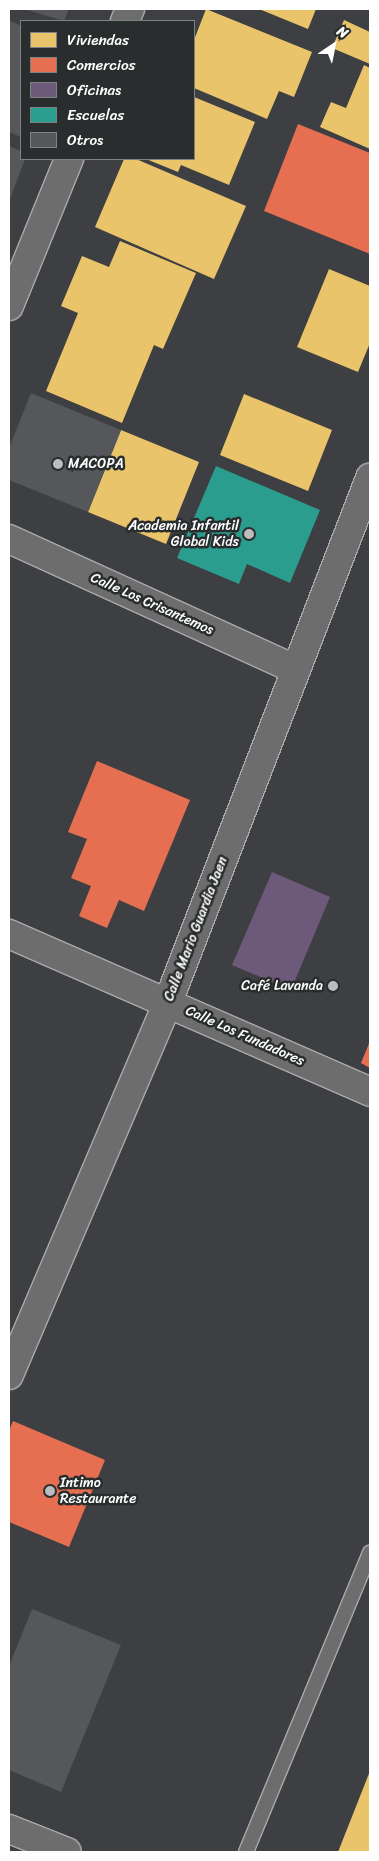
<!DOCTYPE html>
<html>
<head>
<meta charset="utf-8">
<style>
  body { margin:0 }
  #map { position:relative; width:379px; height:1861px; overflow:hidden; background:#3e3f42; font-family:Sriracha,sans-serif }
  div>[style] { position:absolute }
  .homes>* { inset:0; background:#e9c46a }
  .shops>* { inset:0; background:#e76f51 }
  .offices>* { inset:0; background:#6d597a }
  .schools>* { inset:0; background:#2a9d8f }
  .building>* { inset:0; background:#56575b }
  .roads { filter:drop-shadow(1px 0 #a8a9aa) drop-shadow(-1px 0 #a8a9aa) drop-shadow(0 1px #a8a9aa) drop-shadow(0 -1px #a8a9aa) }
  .service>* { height:14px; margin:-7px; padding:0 7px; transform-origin:7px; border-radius:7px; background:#6d6d6e }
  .minor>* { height:28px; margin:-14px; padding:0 14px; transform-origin:14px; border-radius:14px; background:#6d6d6e }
  .dots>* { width:14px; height:14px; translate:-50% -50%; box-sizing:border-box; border:2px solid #2a2d2e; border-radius:50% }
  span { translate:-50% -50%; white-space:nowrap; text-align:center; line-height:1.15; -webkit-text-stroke:5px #2a2d2e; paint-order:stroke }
  .poi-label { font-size:14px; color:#fff }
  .left { translate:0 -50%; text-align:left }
  .right { translate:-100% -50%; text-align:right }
  .street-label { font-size:14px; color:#fff }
  .frame { position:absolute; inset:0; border:10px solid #fff; pointer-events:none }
  .legend { position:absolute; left:20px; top:20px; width:175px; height:140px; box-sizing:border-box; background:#2a2d2e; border:1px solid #7f8182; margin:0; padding:6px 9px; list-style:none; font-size:15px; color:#fff }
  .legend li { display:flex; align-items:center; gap:10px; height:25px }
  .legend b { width:25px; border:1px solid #7f8182 }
  .north { position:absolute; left:309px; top:20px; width:50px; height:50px; -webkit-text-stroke:4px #2a2d2e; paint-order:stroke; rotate:34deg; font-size:14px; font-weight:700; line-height:20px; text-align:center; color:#fff }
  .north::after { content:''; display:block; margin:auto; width:18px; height:22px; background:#fff; clip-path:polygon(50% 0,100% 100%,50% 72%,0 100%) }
</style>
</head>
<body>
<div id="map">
  <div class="homes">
    <div style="clip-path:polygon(206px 9px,312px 52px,294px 97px,279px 91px,267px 119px,194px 88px,194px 40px)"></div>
    <div style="clip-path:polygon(259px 9px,316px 9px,308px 29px)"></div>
    <div style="clip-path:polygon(344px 20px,370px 32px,370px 64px,332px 48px)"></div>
    <div style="clip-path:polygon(364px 65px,370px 68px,370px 149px,320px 127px,331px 102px,346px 108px)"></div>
    <div style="clip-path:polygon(194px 97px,255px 122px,229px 185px,181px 165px,178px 172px,146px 159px,194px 159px)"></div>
    <div style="clip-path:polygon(124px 159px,136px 159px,246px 206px,214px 279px,95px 227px)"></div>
    <div style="clip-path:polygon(120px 241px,196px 273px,163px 349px,154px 345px,122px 423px,46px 391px,78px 313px,61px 306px,82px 256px,109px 267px)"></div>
    <div style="clip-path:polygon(329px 269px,370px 286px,370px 343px,358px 372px,297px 347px)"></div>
    <div style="clip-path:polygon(244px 394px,332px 430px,308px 491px,220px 455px)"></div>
    <div style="clip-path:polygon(121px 430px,199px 462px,166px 544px,88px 512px)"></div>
    <div style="clip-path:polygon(370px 1771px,370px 1852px,338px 1852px)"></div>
  </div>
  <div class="shops">
    <div style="clip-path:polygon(298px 124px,370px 153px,370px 254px,264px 211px)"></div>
    <div style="clip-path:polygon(97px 761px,190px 800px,144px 911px,119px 900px,107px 928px,79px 916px,91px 886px,71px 878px,87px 839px,68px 832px)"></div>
    <div style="clip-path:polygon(370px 1041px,370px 1068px,361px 1063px)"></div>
    <div style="clip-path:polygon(13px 1421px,105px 1460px,69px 1547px,9px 1522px,9px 1430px)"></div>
  </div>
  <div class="offices">
    <div style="clip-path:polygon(272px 872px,330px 897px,291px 990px,232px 965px)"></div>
  </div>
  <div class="schools">
    <div style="clip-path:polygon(216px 466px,320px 510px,290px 583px,247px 564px,239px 584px,177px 558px)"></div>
  </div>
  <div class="building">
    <div style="clip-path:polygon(24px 9px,69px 9px,64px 21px)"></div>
    <div style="clip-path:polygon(9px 20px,21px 26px,21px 137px,9px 132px)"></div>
    <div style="clip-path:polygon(9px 146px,21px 151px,21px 159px,25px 159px,9px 202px)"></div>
    <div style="clip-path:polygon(31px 393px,121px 430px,88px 512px,9px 480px,9px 448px)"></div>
    <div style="clip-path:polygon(32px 1609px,121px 1645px,61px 1792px,9px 1770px,9px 1666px)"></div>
  </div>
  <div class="roads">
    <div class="service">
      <div style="left:246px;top:1852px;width:324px;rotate:-67.5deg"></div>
    </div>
    <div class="minor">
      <div style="left:125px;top:21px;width:13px;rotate:-67deg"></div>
      <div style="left:9px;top:306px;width:159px;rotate:-67.8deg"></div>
      <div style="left:9px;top:539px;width:313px;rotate:24.5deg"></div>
      <div style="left:9px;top:934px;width:394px;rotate:23.6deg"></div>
      <div style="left:9px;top:1375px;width:405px;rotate:-66.9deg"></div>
      <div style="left:168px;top:1002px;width:562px;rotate:-68.92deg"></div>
      <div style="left:9px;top:1829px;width:62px;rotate:21.6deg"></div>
    </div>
  </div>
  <div class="dots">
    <div style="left:58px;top:464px;background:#bbbcbd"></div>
    <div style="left:249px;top:534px;background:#bbbcbd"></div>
    <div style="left:333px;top:986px;background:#bbbcbd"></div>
    <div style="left:50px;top:1491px;background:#bbbcbd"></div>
  </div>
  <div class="poi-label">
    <span class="left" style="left:68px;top:464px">MACOPA</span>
    <span class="right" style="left:239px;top:534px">Academia Infantil<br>Global Kids</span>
    <span class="right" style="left:323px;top:986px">Café Lavanda</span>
    <span class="left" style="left:60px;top:1491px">Intimo<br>Restaurante</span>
  </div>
  <div class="street-label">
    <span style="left:152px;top:604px;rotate:24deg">Calle Los Crisantemos</span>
    <span style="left:196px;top:929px;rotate:-69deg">Calle Mario Guardia Jaen</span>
    <span style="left:245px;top:1036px;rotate:24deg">Calle Los Fundadores</span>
  </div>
  <div class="frame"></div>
  <ul class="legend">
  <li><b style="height:14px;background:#e9c46a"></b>Viviendas</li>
  <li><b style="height:14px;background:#e76f51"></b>Comercios</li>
  <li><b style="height:14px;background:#6d597a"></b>Oficinas</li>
  <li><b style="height:14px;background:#2a9d8f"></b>Escuelas</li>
  <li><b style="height:14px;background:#56575b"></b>Otros</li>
  </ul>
  <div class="north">N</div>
</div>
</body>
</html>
